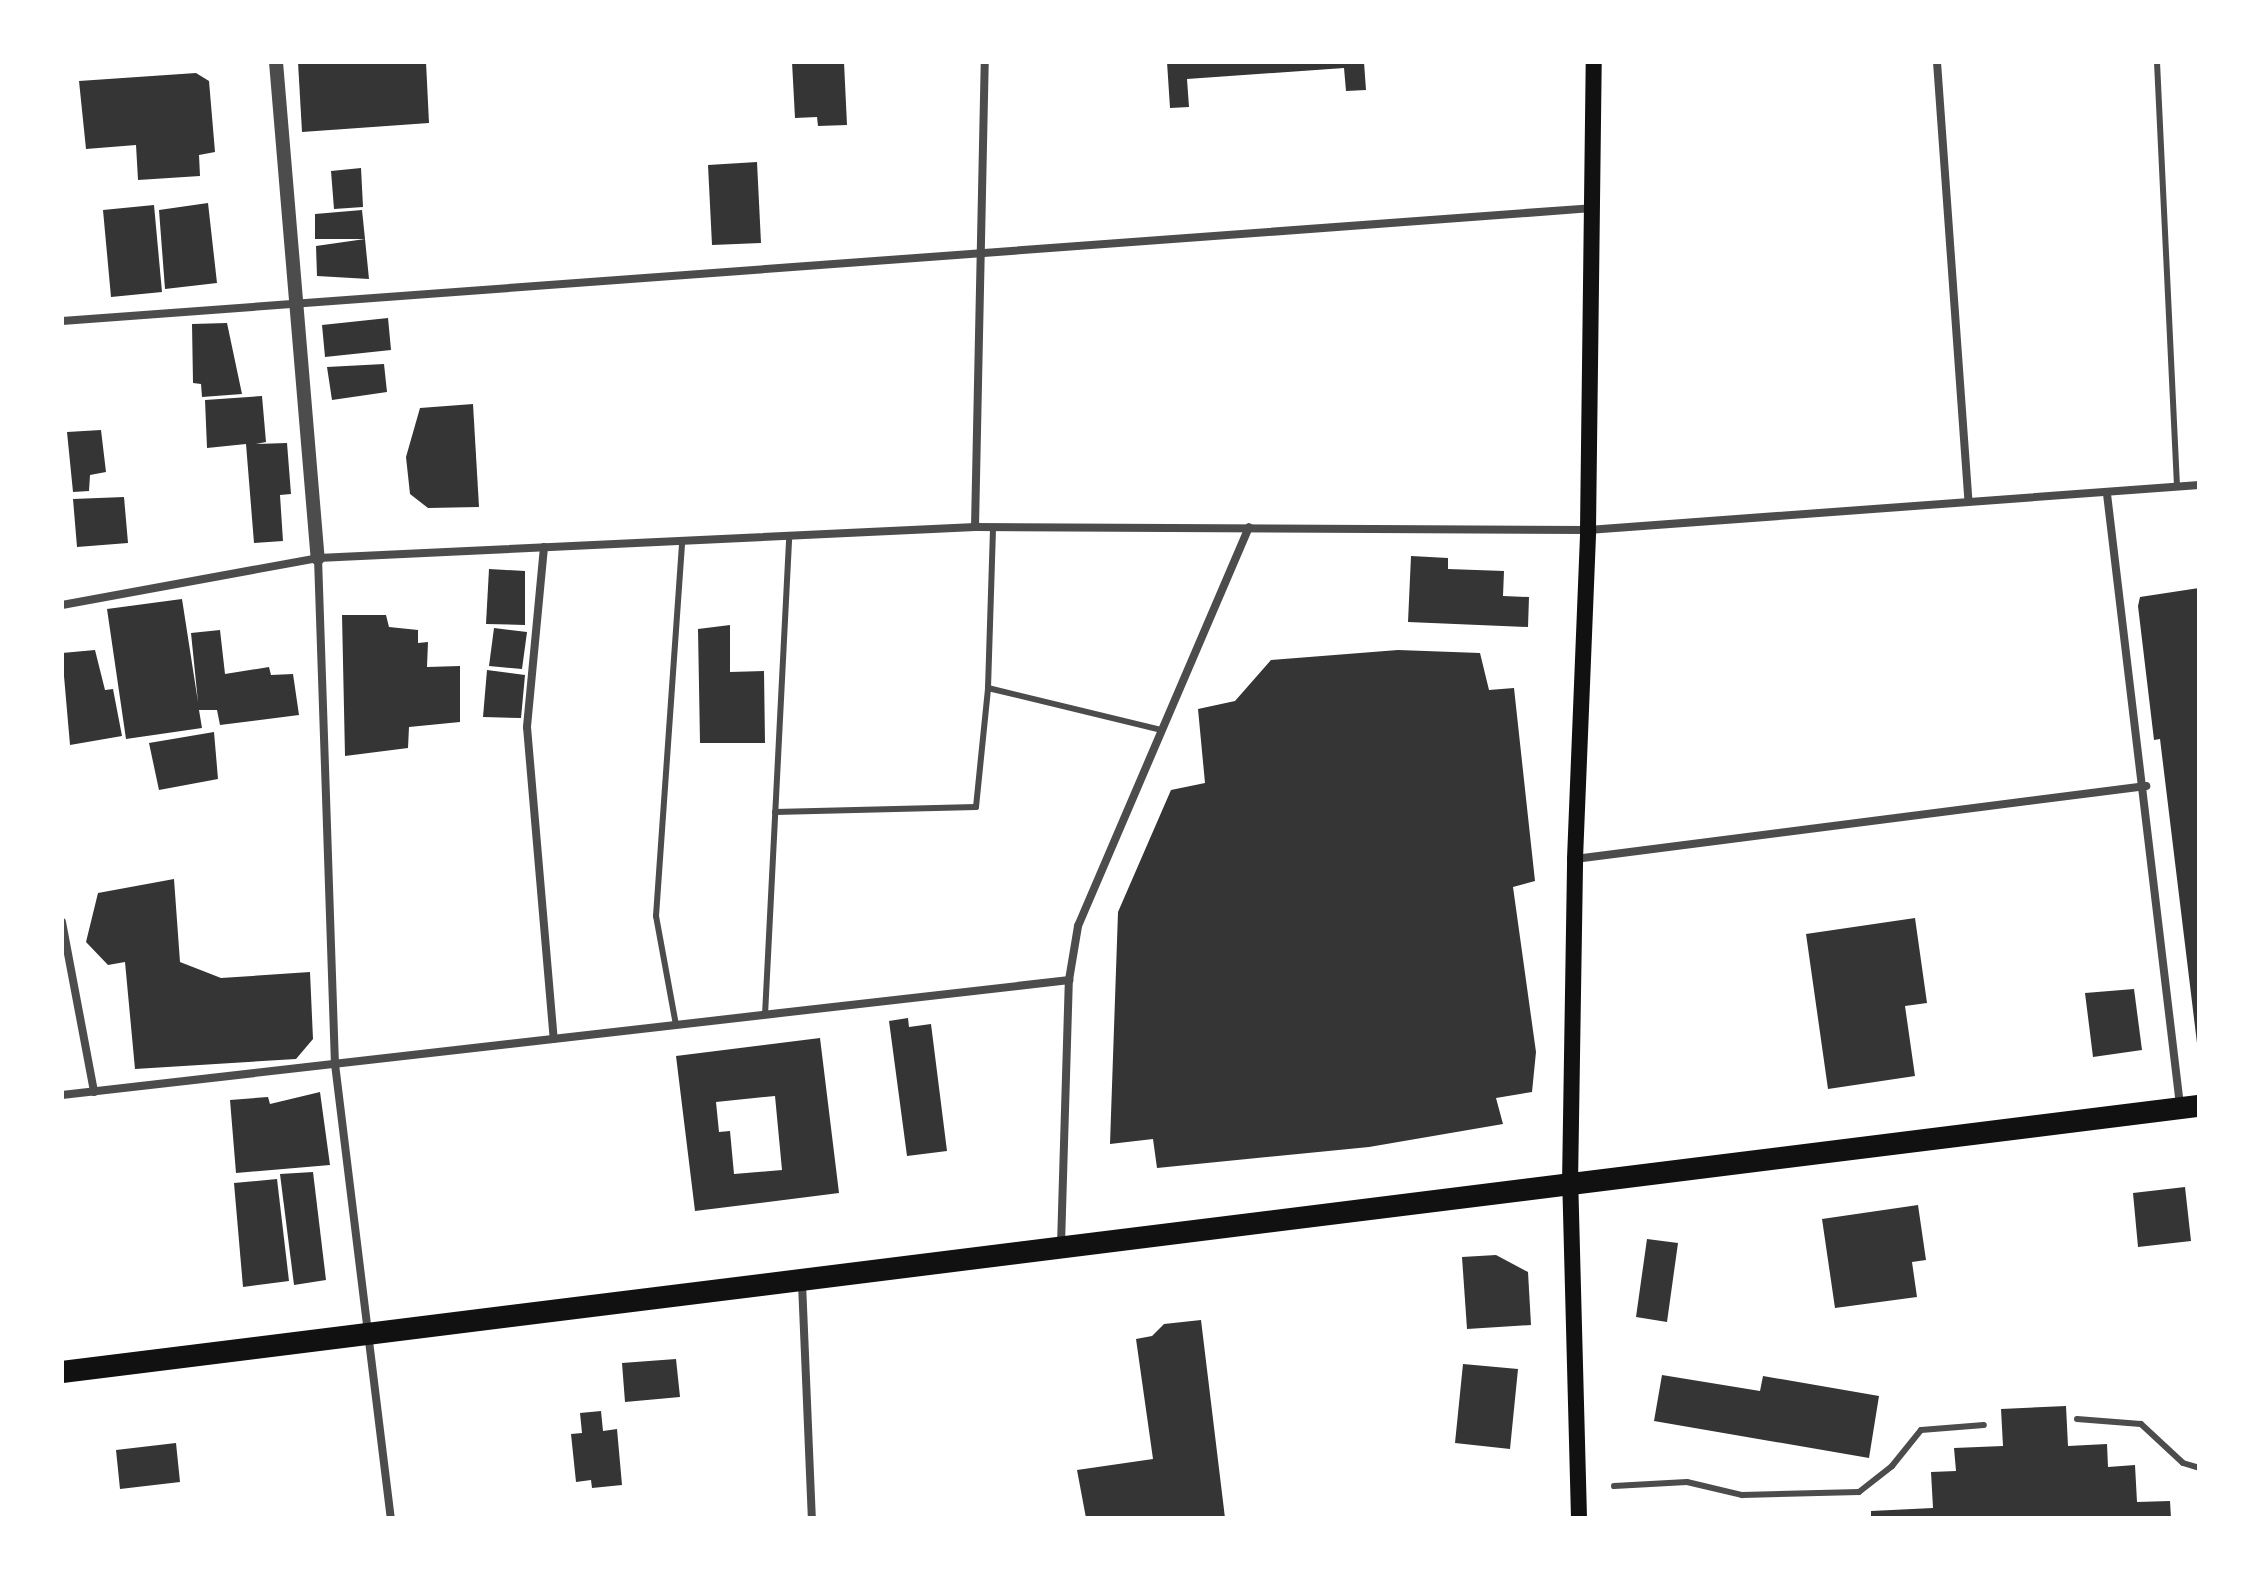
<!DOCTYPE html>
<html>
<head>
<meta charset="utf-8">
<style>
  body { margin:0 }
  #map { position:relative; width:2261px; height:1580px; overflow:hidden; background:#fff; font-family:Cabin,sans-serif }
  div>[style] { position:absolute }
  .building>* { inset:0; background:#353535 }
  .service>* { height:6px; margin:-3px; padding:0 3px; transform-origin:3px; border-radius:3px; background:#4c4c4c }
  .minor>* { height:8px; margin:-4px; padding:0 4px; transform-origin:4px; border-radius:4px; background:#4c4c4c }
  .tertiary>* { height:14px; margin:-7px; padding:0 7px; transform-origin:7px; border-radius:7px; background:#4c4c4c }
  .secondary>* { height:16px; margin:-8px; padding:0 8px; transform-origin:8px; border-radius:8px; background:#111 }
  .trunk>* { height:22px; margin:-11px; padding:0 11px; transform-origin:11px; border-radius:11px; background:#111 }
  span { translate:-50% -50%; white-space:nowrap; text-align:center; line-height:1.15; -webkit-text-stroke:8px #fff; paint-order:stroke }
  .frame { position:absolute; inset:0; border:64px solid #fff; pointer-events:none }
</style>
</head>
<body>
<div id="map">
  <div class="building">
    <div style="clip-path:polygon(298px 62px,426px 62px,429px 123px,302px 132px)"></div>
    <div style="clip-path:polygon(792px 62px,844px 62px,847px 125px,818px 126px,817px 117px,795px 118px)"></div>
    <div style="clip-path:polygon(1167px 62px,1364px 62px,1366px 90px,1346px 91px,1344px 68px,1187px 79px,1189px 107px,1170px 108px)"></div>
    <div style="clip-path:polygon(196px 73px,209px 81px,215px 152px,199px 155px,200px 176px,138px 180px,136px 145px,86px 149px,79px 81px)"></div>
    <div style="clip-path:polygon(757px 162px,761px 243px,712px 245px,708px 165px)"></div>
    <div style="clip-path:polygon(361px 168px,363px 207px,334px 209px,331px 171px)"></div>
    <div style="clip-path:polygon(208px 203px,217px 283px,165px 289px,159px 210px)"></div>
    <div style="clip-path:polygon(154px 205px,162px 292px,111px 297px,103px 210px)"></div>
    <div style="clip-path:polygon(362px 210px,365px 239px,315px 239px,315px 214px)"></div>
    <div style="clip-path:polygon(365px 239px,369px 279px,317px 276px,316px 246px)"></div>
    <div style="clip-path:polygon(388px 318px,391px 350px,325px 357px,322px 325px)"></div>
    <div style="clip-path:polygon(227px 323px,242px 394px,202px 397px,201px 384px,193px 383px,192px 324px)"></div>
    <div style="clip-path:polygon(384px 364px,387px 392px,332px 400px,327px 367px)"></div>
    <div style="clip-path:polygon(262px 396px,266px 442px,256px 444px,287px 443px,291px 494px,280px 495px,283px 541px,254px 543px,246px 444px,207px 448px,205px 400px)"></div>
    <div style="clip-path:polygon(473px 404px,479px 507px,428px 508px,410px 494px,406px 457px,420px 408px)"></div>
    <div style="clip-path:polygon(101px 430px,106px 472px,90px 475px,89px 491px,73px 492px,67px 432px)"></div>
    <div style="clip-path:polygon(124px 497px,128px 543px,77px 547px,73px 499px)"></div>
    <div style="clip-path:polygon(1411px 556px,1448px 558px,1448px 569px,1504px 571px,1503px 596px,1529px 597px,1528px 627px,1408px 622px)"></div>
    <div style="clip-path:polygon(489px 569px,525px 571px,525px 625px,486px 624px)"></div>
    <div style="clip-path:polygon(2199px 588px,2199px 1043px,2197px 1043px,2160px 739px,2154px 740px,2138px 606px,2140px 597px)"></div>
    <div style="clip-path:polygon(182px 599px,198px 702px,191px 633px,220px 630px,225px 674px,269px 667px,271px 675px,293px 674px,299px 715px,220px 725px,217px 710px,199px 710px,202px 728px,126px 739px,107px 609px)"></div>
    <div style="clip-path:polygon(342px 615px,386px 615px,389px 627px,418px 630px,418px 643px,428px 642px,427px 667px,460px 666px,460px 722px,409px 727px,408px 748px,345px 756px)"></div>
    <div style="clip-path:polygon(730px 625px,730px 672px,764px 671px,765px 743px,700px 743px,698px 629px)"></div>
    <div style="clip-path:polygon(494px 628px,527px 632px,522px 669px,489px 666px)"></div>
    <div style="clip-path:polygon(95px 650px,105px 690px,113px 689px,122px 736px,70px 745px,62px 653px)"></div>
    <div style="clip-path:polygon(1398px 650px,1480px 653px,1489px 690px,1514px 688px,1535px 881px,1513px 887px,1536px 1052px,1532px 1092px,1496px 1098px,1503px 1124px,1369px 1147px,1157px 1168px,1153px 1139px,1110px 1144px,1118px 912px,1171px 790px,1205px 783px,1198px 709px,1235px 701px,1271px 660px)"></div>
    <div style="clip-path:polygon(487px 670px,525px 675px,521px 718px,483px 717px)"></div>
    <div style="clip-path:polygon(214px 732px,218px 779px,159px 790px,149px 743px)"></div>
    <div style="clip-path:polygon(174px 879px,180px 962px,221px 978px,310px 972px,313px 1039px,296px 1059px,135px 1069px,125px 962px,108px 965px,86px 942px,98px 893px)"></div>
    <div style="clip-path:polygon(1915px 918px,1927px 1003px,1905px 1006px,1915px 1076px,1828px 1089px,1806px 934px)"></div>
    <div style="clip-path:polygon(2134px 989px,2142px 1050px,2093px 1057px,2085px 993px)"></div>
    <div style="clip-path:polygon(908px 1018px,909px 1027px,931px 1024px,947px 1151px,907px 1156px,889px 1021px)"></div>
    <div style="clip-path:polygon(evenodd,820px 1038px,839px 1193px,695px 1211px,676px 1056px,820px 1038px,775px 1096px,782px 1170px,734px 1174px,730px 1131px,719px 1132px,716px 1102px,775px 1096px)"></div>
    <div style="clip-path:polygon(320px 1092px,330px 1165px,236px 1173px,230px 1100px,268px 1097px,270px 1104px)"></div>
    <div style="clip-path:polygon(313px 1172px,326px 1280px,294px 1285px,280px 1174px)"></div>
    <div style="clip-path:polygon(277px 1179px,289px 1281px,243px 1287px,234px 1183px)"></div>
    <div style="clip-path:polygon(2185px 1187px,2191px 1241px,2138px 1247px,2133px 1193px)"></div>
    <div style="clip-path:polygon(1918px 1205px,1926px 1260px,1912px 1262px,1917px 1297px,1835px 1308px,1822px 1219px)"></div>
    <div style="clip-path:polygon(1647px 1239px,1678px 1243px,1667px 1322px,1636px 1317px)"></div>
    <div style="clip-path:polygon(1496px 1255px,1528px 1272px,1531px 1325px,1467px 1329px,1462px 1257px)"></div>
    <div style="clip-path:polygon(1201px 1320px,1225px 1518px,1086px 1518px,1077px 1470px,1153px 1459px,1136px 1339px,1152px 1336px,1164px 1324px)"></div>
    <div style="clip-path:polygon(676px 1359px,680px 1397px,625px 1402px,622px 1363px)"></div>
    <div style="clip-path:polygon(1463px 1364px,1518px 1369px,1510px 1449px,1455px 1443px)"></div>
    <div style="clip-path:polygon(1662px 1375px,1760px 1391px,1763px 1376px,1879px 1396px,1869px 1458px,1654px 1421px)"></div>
    <div style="clip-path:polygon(2066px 1406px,2068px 1446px,2107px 1444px,2108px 1467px,2135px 1465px,2137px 1502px,2170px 1501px,2171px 1518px,1871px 1518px,1871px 1511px,1933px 1508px,1931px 1472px,1956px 1471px,1954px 1448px,2003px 1446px,2001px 1409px)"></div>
    <div style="clip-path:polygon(601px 1411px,603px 1431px,617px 1429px,622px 1485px,592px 1488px,591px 1480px,576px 1482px,571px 1434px,582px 1433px,580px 1413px)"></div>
    <div style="clip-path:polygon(176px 1443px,180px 1482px,120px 1489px,116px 1450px)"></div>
  </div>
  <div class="service">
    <div style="left:2157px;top:62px;width:425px;rotate:87.3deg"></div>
    <div style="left:988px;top:688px;width:179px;rotate:13.6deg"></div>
    <div style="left:775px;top:812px;width:201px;rotate:-1.4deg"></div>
    <div style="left:976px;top:807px;width:120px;rotate:-84.2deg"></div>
    <div style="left:988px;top:688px;width:161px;rotate:-88.2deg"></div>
    <div style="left:765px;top:1015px;width:480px;rotate:-87.1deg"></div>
    <div style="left:676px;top:1025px;width:111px;rotate:-100.4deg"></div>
    <div style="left:656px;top:916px;width:376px;rotate:-86deg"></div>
    <div style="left:2077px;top:1419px;width:64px;rotate:4.5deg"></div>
    <div style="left:2141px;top:1424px;width:57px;rotate:42.9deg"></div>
    <div style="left:2183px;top:1463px;width:17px;rotate:17deg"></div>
    <div style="left:1614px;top:1486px;width:73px;rotate:-3.1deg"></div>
    <div style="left:1687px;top:1482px;width:57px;rotate:13.3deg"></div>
    <div style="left:1742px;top:1495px;width:117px;rotate:-1.5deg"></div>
    <div style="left:1859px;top:1492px;width:42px;rotate:-38.2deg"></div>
    <div style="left:1892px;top:1466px;width:46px;rotate:-51.1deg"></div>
    <div style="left:1921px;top:1430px;width:63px;rotate:-4.5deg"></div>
  </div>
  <div class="minor">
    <div style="left:1937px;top:62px;width:438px;rotate:85.9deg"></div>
    <div style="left:62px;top:321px;width:1534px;rotate:-4.22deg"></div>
    <div style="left:2107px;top:494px;width:615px;rotate:83.19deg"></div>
    <div style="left:975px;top:527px;width:465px;rotate:-88.8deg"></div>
    <div style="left:544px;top:547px;width:181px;rotate:95.4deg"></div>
    <div style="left:527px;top:727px;width:313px;rotate:85.1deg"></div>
    <div style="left:318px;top:558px;width:506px;rotate:88.08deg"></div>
    <div style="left:335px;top:1064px;width:457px;rotate:83deg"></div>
    <div style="left:62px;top:605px;width:260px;rotate:-10.4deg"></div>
    <div style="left:318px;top:558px;width:658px;rotate:-2.7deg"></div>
    <div style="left:975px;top:527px;width:613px;rotate:0.28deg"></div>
    <div style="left:1588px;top:530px;width:613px;rotate:-4.21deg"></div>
    <div style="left:1575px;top:859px;width:576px;rotate:-7.29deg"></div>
    <div style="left:62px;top:922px;width:173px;rotate:79.3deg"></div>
    <div style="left:62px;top:1095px;width:1014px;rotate:-6.51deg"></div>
    <div style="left:1061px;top:1245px;width:265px;rotate:-88.3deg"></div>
    <div style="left:1069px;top:980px;width:55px;rotate:-80.5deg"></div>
    <div style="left:1078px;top:926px;width:434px;rotate:-66.8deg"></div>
    <div style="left:802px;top:1283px;width:235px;rotate:87.6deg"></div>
  </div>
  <div class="tertiary">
    <div style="left:276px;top:62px;width:498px;rotate:85.2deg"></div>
  </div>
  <div class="secondary">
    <div style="left:1579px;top:1518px;width:334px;rotate:-91.5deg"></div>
    <div style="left:1570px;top:1184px;width:325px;rotate:-89.1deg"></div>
    <div style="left:1575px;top:859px;width:329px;rotate:-87.7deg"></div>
    <div style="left:1588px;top:530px;width:468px;rotate:-89.3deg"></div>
  </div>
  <div class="trunk">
    <div style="left:62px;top:1372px;width:2153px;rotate:-7.1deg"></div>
  </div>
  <div class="frame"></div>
</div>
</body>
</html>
